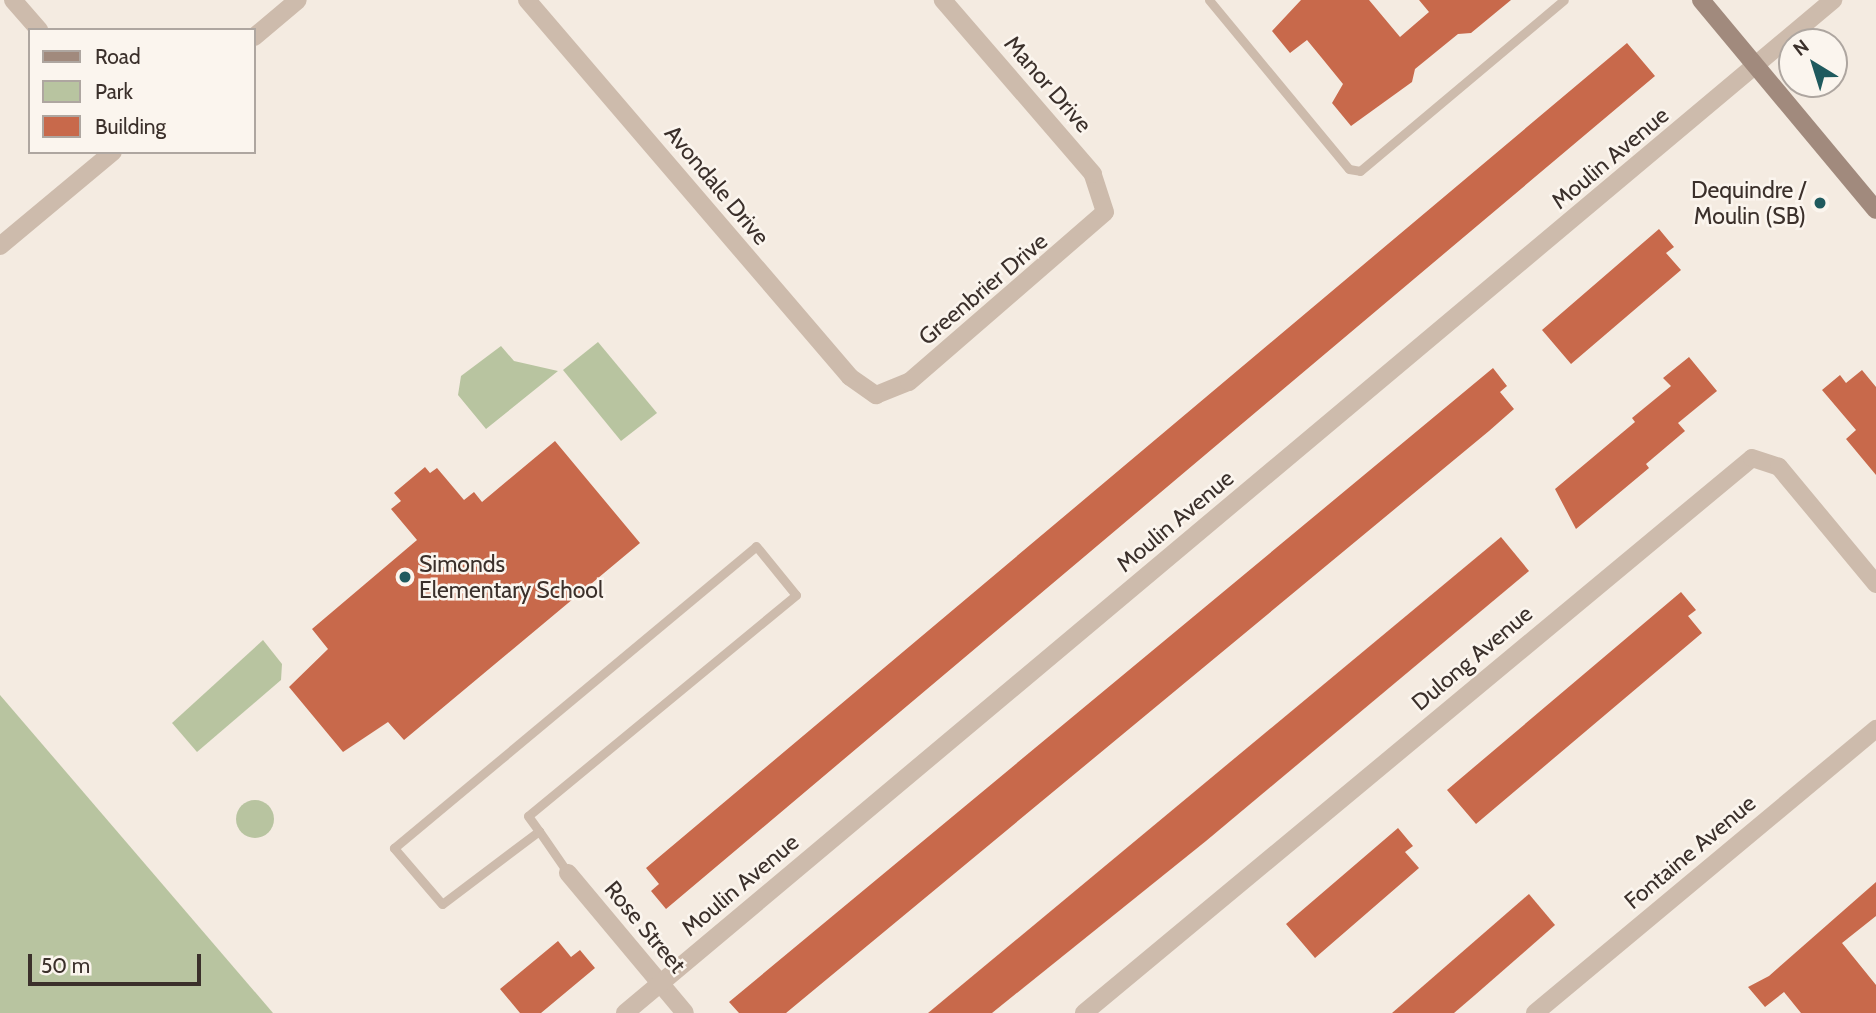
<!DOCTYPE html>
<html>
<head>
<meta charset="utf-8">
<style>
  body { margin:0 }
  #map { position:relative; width:1876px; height:1013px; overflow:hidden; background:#f4ebe1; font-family:Cabin,sans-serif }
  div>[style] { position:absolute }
  .green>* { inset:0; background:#b8c4a0 }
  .round { border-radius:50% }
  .building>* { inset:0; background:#c8694b }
  .lane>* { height:9px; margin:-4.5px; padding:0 4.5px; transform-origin:4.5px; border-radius:4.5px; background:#cdbbac }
  .street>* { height:18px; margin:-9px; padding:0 9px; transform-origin:9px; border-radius:9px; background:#cdbbac }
  .secondary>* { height:18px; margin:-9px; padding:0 9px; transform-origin:9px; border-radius:9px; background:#a18a7d }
  .dots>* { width:19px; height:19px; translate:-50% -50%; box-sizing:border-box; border:4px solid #fbf5ee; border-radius:50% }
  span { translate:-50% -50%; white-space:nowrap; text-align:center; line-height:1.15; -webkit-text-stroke:5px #fbf5ee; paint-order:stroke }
  .street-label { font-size:23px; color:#3b302b }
  .poi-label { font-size:23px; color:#3b302b }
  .right { translate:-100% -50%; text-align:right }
  .left { translate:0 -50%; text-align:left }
  .legend { position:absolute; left:28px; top:28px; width:228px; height:126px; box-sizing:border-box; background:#fbf5ee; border:2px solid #aea6a0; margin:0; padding:9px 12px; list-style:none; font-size:21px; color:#3b302b }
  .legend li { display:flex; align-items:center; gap:14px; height:35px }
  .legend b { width:35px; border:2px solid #aea6a0 }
  .north { position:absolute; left:1778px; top:28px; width:70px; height:70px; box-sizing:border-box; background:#fbf5ee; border:2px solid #aea6a0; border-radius:50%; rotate:322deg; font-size:19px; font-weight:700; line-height:28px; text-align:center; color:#3b302b }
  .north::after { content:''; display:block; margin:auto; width:24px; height:32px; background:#1f5a5e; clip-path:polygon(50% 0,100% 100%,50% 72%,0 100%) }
  .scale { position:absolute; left:28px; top:954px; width:173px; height:32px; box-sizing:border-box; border:4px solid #3b302b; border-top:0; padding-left:9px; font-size:21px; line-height:24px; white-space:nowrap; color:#3b302b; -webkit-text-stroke:5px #fbf5ee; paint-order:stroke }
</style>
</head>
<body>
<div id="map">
  <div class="green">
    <div style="clip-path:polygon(598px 342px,657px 413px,621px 441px,563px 370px)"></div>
    <div style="clip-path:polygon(501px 346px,514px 361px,558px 371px,486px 429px,458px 395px,461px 376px)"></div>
    <div style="clip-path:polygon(263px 640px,282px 664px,281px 680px,197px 752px,172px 723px)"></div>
    <div style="clip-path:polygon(0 695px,273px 1013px,0 1013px)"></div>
    <div class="round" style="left:236px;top:800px;width:38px;height:38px"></div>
  </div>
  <div class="building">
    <div style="clip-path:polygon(1301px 0,1369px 0,1400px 37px,1429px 12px,1419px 0,1511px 0,1471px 33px,1458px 34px,1415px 69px,1412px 82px,1351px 126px,1332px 103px,1343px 84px,1321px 57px,1307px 40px,1290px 53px,1272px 31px)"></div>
    <div style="clip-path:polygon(1627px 43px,1655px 76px,666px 909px,651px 891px,659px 884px,646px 868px)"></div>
    <div style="clip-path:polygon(1659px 229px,1674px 247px,1666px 253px,1681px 270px,1571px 364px,1542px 330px)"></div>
    <div style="clip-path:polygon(1689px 357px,1717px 391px,1678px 423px,1685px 431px,1646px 464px,1649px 468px,1576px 529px,1555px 489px,1635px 422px,1632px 418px,1671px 386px,1663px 378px)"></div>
    <div style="clip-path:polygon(1493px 368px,1507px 386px,1500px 392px,1514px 409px,1489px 431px,786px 1013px,739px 1013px,729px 1002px)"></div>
    <div style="clip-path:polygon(1862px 370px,1876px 387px,1876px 475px,1846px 439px,1856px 430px,1822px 390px,1840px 375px,1846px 383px)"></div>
    <div style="clip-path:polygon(555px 441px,640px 543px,404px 740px,388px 722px,343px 752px,289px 687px,328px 649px,312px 629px,417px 540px,391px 509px,401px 501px,394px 493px,425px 467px,430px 473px,437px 468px,464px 500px,474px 492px,482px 502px)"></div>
    <div style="clip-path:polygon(1501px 537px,1529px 571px,1206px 841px,992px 1013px,928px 1013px)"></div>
    <div style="clip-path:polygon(1681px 592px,1696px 610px,1688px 616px,1702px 633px,1476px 824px,1447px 790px)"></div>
    <div style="clip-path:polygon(1398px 828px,1413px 846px,1405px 852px,1419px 868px,1315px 958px,1286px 924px)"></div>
    <div style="clip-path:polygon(1876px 882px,1876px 916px,1842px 943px,1876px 985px,1876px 1013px,1801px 1013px,1784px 992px,1765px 1007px,1748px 987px,1769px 976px)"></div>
    <div style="clip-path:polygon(1529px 894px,1555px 925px,1475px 995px,1454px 1013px,1392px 1013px)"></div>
    <div style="clip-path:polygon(558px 941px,571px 957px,580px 950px,595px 968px,541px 1013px,520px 1013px,500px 989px)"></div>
  </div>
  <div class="lane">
    <div style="left:1209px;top:0;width:219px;rotate:50.4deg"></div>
    <div style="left:1349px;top:169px;width:11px;rotate:10deg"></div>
    <div style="left:1360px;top:171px;width:266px;rotate:-40deg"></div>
    <div style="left:539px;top:831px;width:121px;rotate:143deg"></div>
    <div style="left:442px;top:904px;width:74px;rotate:-130.6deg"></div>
    <div style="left:394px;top:848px;width:471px;rotate:-39.8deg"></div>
    <div style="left:756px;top:546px;width:63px;rotate:50.8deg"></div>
    <div style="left:796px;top:595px;width:347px;rotate:140.5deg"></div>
    <div style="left:528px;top:816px;width:19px;rotate:54deg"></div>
    <div style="left:539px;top:831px;width:51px;rotate:55.4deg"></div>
  </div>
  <div class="street">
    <div style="left:13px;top:0;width:40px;rotate:49deg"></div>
    <div style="left:527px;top:0;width:496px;rotate:49.4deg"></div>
    <div style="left:850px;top:377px;width:32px;rotate:35deg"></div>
    <div style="left:876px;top:395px;width:35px;rotate:-22deg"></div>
    <div style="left:909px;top:382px;width:259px;rotate:-40.9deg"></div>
    <div style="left:1105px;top:212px;width:40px;rotate:-108deg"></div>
    <div style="left:1093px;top:174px;width:230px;rotate:-130.8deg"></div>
    <div style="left:254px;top:37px;width:57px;rotate:-40.1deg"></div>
    <div style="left:0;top:246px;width:147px;rotate:-39.8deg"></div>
    <div style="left:568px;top:873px;width:182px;rotate:50.1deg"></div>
    <div style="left:625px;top:1013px;width:1577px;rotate:-39.98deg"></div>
    <div style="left:1084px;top:1013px;width:868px;rotate:-39.72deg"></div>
    <div style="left:1752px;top:458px;width:28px;rotate:18deg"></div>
    <div style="left:1779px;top:467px;width:152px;rotate:50.3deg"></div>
    <div style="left:1535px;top:1013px;width:444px;rotate:-39.8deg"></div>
  </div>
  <div class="secondary">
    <div style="left:1701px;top:0;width:273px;rotate:50.2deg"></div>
  </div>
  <div class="dots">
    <div style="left:1820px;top:203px;background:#1f5a5e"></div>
    <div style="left:405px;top:577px;background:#1f5a5e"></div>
  </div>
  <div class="street-label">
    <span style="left:1048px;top:84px;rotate:49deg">Manor Drive</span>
    <span style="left:1610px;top:158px;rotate:-40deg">Moulin Avenue</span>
    <span style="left:717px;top:185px;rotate:50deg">Avondale Drive</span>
    <span style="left:983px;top:289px;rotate:-40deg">Greenbrier Drive</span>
    <span style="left:1175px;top:521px;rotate:-40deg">Moulin Avenue</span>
    <span style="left:1472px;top:658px;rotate:-40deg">Dulong Avenue</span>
    <span style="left:1690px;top:852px;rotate:-40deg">Fontaine Avenue</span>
    <span style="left:740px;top:885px;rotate:-40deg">Moulin Avenue</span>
    <span style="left:645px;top:927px;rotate:50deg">Rose Street</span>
  </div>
  <div class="poi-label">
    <span class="right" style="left:1806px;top:203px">Dequindre /<br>Moulin (SB)</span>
    <span class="left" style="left:419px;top:577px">Simonds<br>Elementary School</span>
  </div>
  <ul class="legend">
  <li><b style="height:9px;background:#a18a7d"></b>Road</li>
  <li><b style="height:19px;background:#b8c4a0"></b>Park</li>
  <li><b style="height:19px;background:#c8694b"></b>Building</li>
  </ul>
  <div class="north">N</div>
  <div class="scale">50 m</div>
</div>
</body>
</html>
